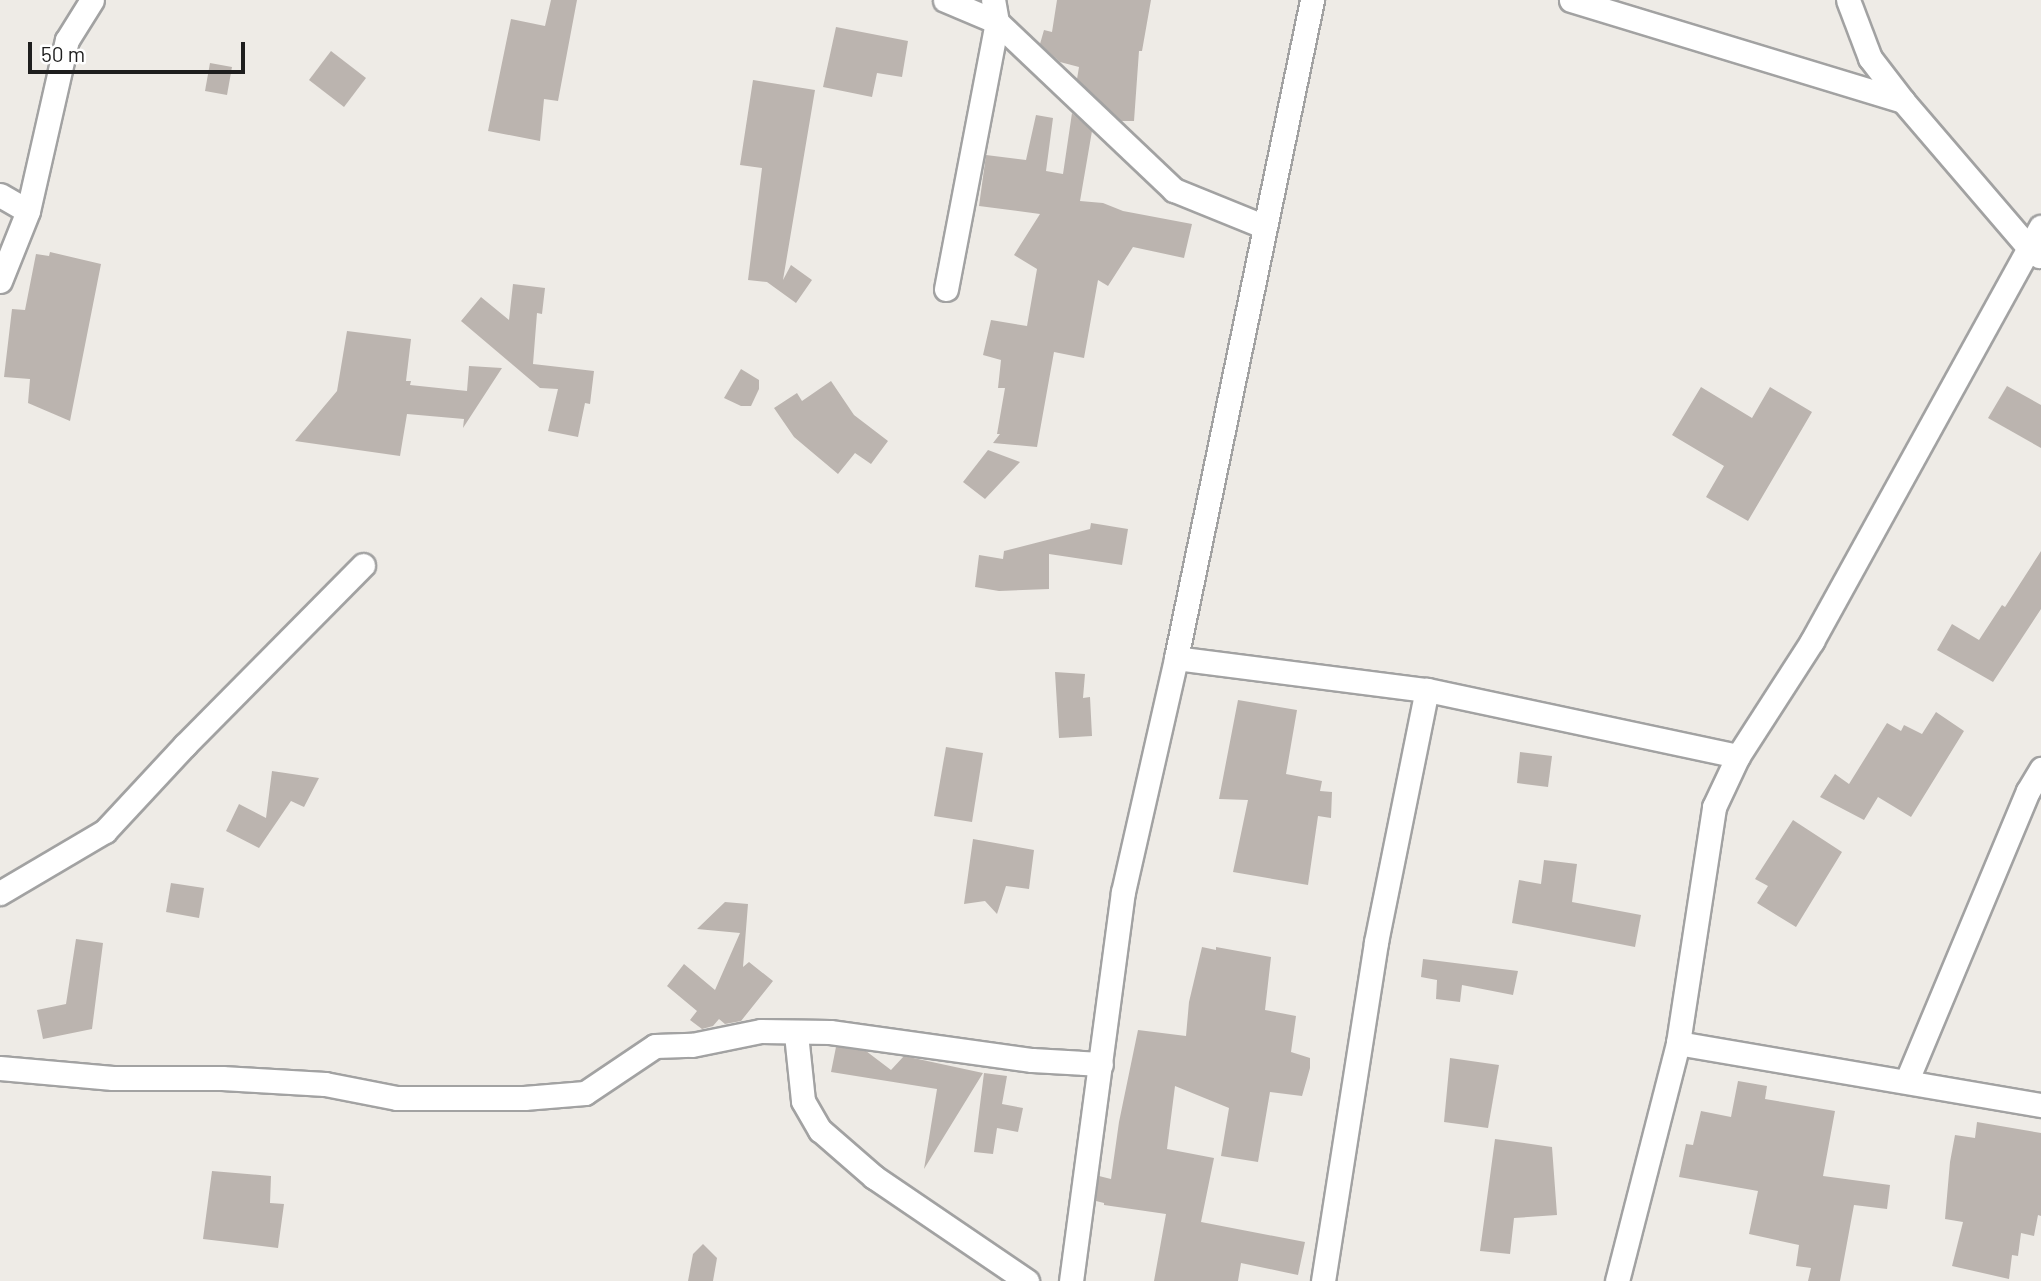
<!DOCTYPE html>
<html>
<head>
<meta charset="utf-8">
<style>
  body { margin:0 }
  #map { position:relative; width:2041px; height:1281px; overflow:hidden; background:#eeebe6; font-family:Barlow,sans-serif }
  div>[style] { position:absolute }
  .building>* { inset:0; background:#bbb4af }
  .roads { filter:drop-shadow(2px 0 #a2a2a2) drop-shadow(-2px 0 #a2a2a2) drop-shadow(0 2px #a2a2a2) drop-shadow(0 -2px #a2a2a2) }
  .minor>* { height:23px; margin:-11.5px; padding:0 11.5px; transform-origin:11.5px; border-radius:11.5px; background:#fff }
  span { translate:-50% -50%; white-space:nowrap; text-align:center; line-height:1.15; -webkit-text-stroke:5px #fff; paint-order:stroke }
  .scale { position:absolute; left:28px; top:42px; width:217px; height:32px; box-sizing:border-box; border:4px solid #1e1e1e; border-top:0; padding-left:9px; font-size:21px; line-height:24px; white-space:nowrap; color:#1e1e1e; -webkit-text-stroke:5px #fff; paint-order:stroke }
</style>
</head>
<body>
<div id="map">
  <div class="building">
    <div style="clip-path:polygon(551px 0,577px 0,558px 101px,544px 99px,540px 141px,488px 131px,511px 19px,545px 26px)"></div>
    <div style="clip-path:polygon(1057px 0,1151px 0,1142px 51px,1139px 51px,1134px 121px,1121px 121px,1077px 79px,1079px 67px,1060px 62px,1040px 44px,1044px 30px,1052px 32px)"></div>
    <div style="clip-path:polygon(836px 27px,908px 41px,902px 77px,877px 73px,872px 97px,823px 87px)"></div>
    <div style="clip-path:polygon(331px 51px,366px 78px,344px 107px,309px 80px)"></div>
    <div style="clip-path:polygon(210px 63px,232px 67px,227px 95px,205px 91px)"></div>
    <div style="clip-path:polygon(753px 80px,815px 90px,783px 280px,791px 265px,812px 280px,796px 303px,767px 282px,748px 280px,762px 168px,740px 165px)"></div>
    <div style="clip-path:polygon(1072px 113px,1092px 131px,1080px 201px,1103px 203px,1123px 211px,1192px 224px,1184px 258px,1133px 247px,1108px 286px,1098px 280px,1084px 358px,1054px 352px,1037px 447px,993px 443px,1000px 434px,997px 434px,1005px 388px,998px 388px,1001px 360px,983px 355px,991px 320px,1027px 326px,1037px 269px,1014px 255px,1040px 214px,979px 206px,986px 155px,1026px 160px,1036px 115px,1053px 118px,1046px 171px,1063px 174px)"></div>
    <div style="clip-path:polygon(50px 252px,101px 264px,70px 421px,28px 403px,30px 379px,4px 377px,12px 309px,25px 310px,36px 254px,49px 256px)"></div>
    <div style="clip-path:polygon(513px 284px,545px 288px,542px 314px,537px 313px,533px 364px,594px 371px,590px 404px,585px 403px,578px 437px,548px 431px,558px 389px,540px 388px,461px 321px,481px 297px,509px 320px)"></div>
    <div style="clip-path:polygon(347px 331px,411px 339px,406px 381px,411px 381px,410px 385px,467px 391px,469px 366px,502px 368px,463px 428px,464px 419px,407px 414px,400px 456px,295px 441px,337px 391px)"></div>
    <div style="clip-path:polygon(741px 369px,759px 380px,759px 389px,751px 406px,741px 406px,724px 398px)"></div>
    <div style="clip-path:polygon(831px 381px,854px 415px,888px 441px,871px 464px,855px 453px,838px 474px,794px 437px,774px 408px,797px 393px,802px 401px)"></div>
    <div style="clip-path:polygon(2007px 386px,2041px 405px,2041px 448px,1988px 418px)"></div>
    <div style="clip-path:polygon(1701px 387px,1752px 418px,1770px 387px,1812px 412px,1748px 521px,1706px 497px,1724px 466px,1672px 435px)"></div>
    <div style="clip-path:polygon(988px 450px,1020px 462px,985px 499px,963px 482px)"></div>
    <div style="clip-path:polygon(1091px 523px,1128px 529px,1122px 565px,1049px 554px,1049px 589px,999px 591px,975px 587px,979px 555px,1003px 559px,1004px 551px,1090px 529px)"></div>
    <div style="clip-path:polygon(2041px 551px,2041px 609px,1993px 682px,1937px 650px,1952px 624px,1979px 640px,2002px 605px,2005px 607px)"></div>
    <div style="clip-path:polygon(1055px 672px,1085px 674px,1083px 698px,1090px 697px,1092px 736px,1059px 738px)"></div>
    <div style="clip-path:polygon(1238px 700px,1297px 710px,1286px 774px,1322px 781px,1320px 791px,1332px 792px,1331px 818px,1318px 816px,1308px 885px,1233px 872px,1248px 800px,1219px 799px)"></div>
    <div style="clip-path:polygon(1936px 712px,1964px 731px,1911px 817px,1878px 797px,1864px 820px,1820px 797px,1835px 774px,1849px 784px,1887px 723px,1901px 731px,1904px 725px,1922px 734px)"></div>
    <div style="clip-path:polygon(946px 747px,983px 753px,972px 822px,934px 816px)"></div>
    <div style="clip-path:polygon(1520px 752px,1552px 756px,1548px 787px,1517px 783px)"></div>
    <div style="clip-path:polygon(272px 771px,319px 778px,304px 807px,291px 801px,259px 848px,226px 831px,239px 804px,266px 818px)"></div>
    <div style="clip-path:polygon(1793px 820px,1842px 852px,1796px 927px,1757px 903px,1768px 886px,1755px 879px)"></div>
    <div style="clip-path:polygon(973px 839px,1034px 850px,1029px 889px,1006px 886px,997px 914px,985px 901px,964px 904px)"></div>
    <div style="clip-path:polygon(1544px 860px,1577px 864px,1572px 902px,1641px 915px,1635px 947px,1512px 923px,1519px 880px,1541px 884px)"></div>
    <div style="clip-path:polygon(171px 883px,204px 888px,199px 918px,166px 912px)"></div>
    <div style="clip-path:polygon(725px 902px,748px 904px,743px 967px,749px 962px,773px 981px,741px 1021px,725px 1024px,719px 1019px,713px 1026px,702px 1029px,690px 1020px,697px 1011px,667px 986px,684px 964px,715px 990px,740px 933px,697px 929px)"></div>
    <div style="clip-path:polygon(76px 939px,103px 943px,92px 1029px,43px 1039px,37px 1010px,66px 1004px)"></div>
    <div style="clip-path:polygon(1202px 947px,1216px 950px,1216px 947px,1271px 957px,1265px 1010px,1296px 1016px,1291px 1052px,1310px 1058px,1310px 1068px,1302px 1096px,1270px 1092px,1258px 1162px,1221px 1156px,1229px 1108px,1175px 1086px,1167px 1149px,1214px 1158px,1201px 1222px,1305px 1242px,1298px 1275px,1241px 1263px,1238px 1281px,1154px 1281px,1166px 1214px,1104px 1205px,1104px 1203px,1096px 1201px,1099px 1176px,1111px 1179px,1119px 1122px,1138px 1030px,1186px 1036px,1189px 1002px)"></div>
    <div style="clip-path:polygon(1423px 959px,1518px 971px,1513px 995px,1462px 985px,1460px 1002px,1436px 999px,1437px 980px,1421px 977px)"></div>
    <div style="clip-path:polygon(836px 1047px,866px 1051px,891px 1070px,904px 1056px,983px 1073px,924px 1169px,937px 1089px,831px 1072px)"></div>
    <div style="clip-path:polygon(1450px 1058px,1499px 1065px,1488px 1128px,1444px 1122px)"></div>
    <div style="clip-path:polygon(984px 1073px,1007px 1076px,1002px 1104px,1023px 1108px,1018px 1132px,997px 1128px,993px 1154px,974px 1152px)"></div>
    <div style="clip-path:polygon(1738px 1081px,1767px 1086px,1765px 1099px,1835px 1111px,1823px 1176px,1890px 1185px,1887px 1209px,1854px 1205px,1840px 1281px,1808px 1281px,1811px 1268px,1796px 1266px,1799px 1245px,1749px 1234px,1758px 1191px,1679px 1177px,1686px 1144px,1693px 1145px,1701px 1111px,1731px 1117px)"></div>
    <div style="clip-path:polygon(1977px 1122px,2041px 1133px,2041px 1216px,2038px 1215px,2034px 1236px,2021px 1233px,2018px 1256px,2012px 1255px,2009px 1279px,1952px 1266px,1963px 1222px,1945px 1219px,1950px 1162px,1955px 1135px,1975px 1138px)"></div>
    <div style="clip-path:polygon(1495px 1139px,1552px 1147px,1557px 1215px,1514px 1218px,1510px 1254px,1480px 1251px)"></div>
    <div style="clip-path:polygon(212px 1171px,271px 1176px,270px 1203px,284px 1204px,278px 1248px,203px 1239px)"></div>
    <div style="clip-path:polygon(703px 1244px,717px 1258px,713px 1281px,688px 1281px,693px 1254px)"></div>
  </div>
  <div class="roads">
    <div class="minor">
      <div style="left:945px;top:0;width:56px;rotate:22.9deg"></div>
      <div style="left:997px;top:22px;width:244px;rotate:43.5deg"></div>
      <div style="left:1174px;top:190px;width:98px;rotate:22.1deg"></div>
      <div style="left:1571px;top:0;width:347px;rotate:16.9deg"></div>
      <div style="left:1903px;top:101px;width:194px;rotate:49.4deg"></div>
      <div style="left:2029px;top:248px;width:13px;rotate:39deg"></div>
      <div style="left:1848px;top:0;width:62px;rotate:69.2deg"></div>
      <div style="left:1870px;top:58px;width:54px;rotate:52.5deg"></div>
      <div style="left:0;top:195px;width:32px;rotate:30deg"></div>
      <div style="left:0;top:281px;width:75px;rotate:-68.2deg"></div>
      <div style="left:28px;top:211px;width:175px;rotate:-77.2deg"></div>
      <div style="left:67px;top:40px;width:47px;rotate:-58deg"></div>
      <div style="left:946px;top:289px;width:272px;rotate:-79.2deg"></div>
      <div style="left:997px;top:22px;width:22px;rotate:-100deg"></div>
      <div style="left:1176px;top:658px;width:253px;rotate:7.3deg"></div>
      <div style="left:1427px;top:690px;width:318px;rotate:12deg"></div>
      <div style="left:0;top:893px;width:122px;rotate:-30.6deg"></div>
      <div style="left:105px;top:831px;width:117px;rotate:-47.1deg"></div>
      <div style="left:185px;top:745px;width:253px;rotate:-45.3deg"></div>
      <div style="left:796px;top:1034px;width:67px;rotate:84deg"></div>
      <div style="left:803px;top:1101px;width:34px;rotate:60deg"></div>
      <div style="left:820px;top:1130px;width:72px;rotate:41deg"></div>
      <div style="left:874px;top:1177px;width:185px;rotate:34.2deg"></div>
      <div style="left:1678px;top:1043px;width:368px;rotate:9.7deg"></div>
      <div style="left:0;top:1068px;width:113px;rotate:5.1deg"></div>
      <div style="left:113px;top:1078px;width:109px"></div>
      <div style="left:222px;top:1078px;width:103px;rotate:3.3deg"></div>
      <div style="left:325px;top:1084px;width:73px;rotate:11deg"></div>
      <div style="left:397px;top:1098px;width:127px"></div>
      <div style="left:524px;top:1098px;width:61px;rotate:-4.7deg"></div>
      <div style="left:585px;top:1093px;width:84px;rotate:-33.9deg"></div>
      <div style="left:655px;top:1046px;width:37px;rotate:-2deg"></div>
      <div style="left:692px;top:1045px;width:70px;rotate:-11.5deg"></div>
      <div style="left:761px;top:1031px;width:69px;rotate:0.8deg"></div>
      <div style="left:830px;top:1032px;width:204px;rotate:7.9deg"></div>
      <div style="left:1032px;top:1060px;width:69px;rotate:3.3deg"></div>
      <div style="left:1907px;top:1080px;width:313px;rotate:-67.3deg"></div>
      <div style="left:2028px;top:791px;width:26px;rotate:-59deg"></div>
      <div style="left:1071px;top:1281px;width:392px;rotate:-82.4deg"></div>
      <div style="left:1123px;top:892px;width:240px;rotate:-77.2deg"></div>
      <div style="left:1176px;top:658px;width:672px;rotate:-78.32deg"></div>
      <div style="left:1323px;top:1281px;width:343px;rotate:-81.1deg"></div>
      <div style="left:1376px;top:942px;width:257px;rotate:-78.6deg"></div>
      <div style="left:1617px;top:1281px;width:246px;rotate:-75.6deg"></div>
      <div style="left:1678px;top:1043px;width:239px;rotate:-81.3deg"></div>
      <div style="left:1714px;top:807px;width:56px;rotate:-64.8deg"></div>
      <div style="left:1738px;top:756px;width:137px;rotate:-57.2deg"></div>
      <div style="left:1812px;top:641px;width:473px;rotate:-61.1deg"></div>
    </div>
  </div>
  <div class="scale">50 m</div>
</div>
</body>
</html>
